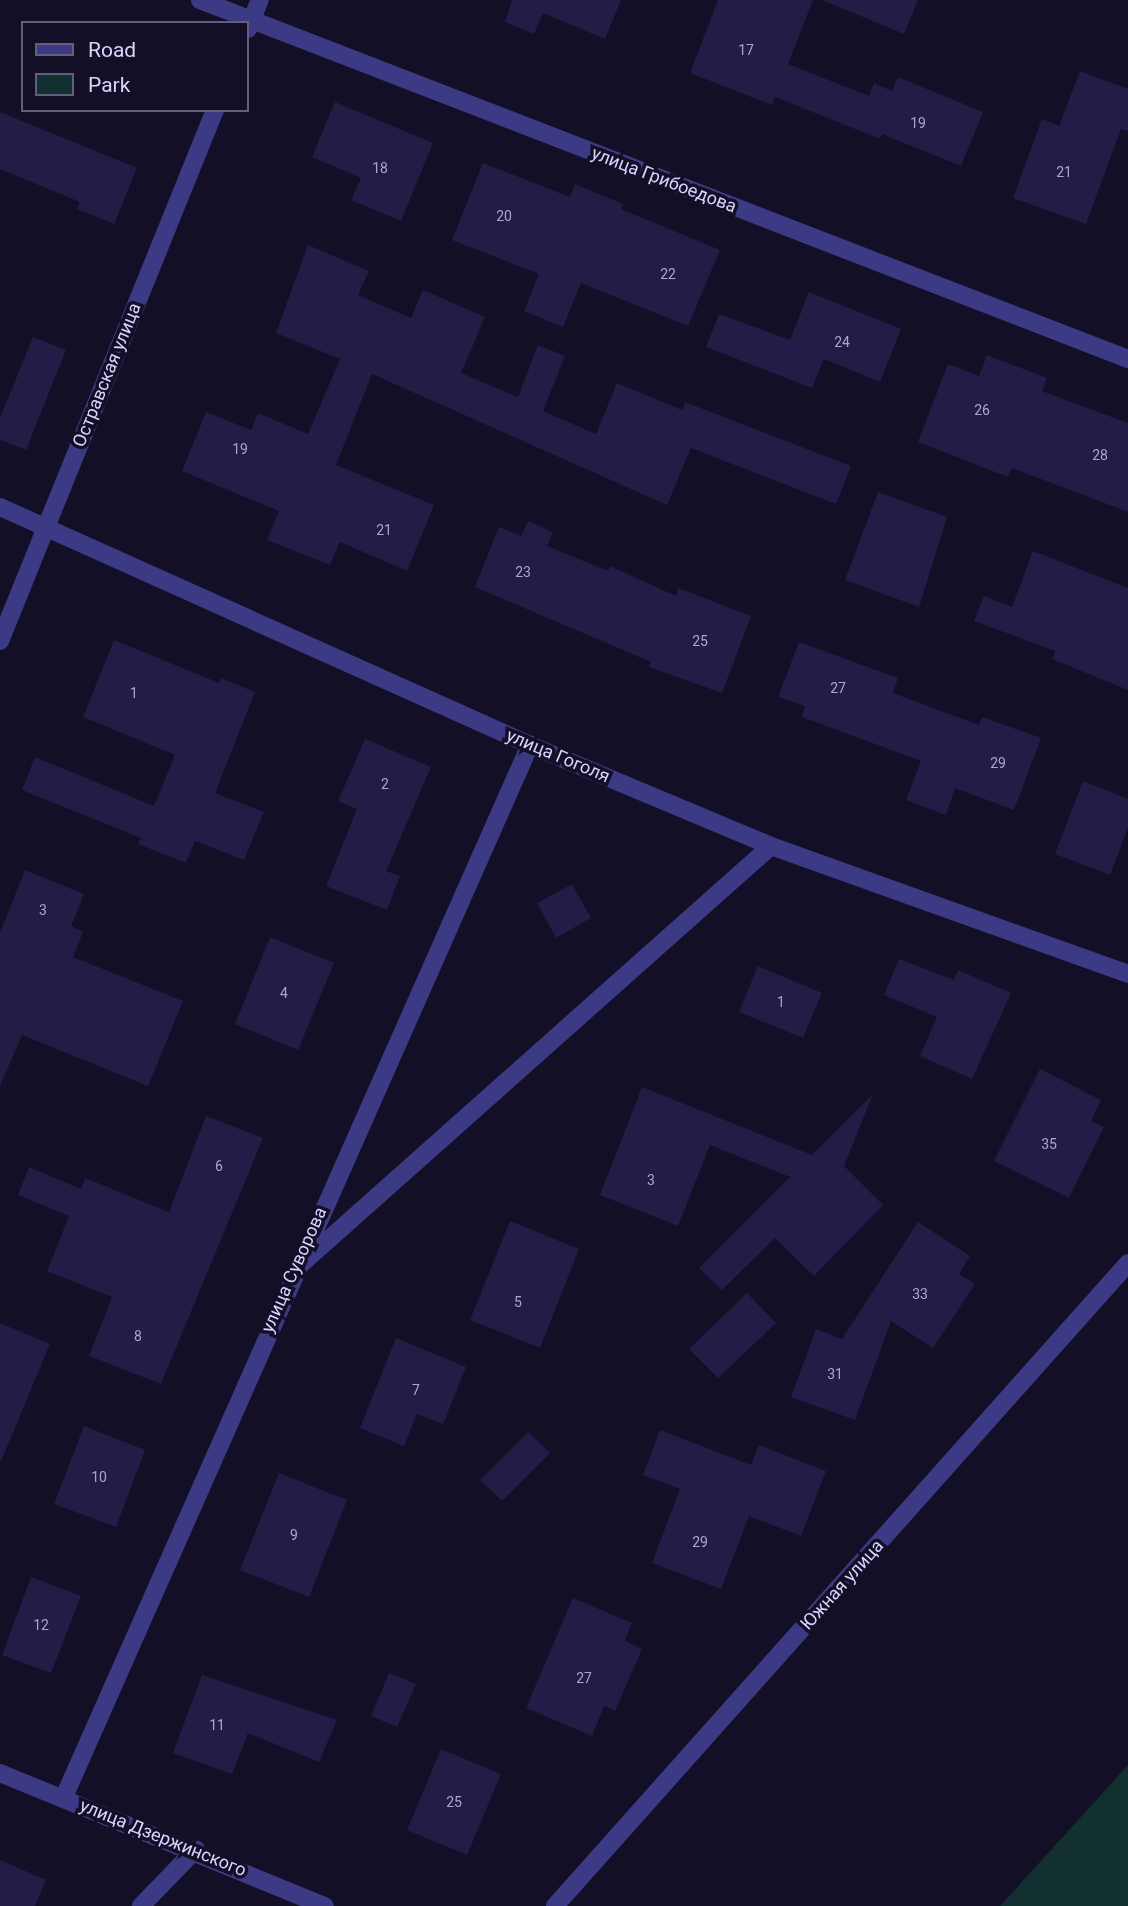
<!DOCTYPE html>
<html>
<head>
<meta charset="utf-8">
<style>
  body { margin:0 }
  #map { position:relative; width:1128px; height:1906px; overflow:hidden; background:#130f26; font-family:Roboto,sans-serif }
  div>[style] { position:absolute }
  .green>* { inset:0; background:#12302f }
  .building>* { inset:0; background:#241b47 }
  .minor>* { height:18px; margin:-9px; padding:0 9px; transform-origin:9px; border-radius:9px; background:#3d3a85 }
  span { translate:-50% -50%; white-space:nowrap; text-align:center; line-height:1.15; -webkit-text-stroke:7px #130f26; paint-order:stroke }
  .number-label { font-size:14px; color:#aca6d1 }
  .number-label span { -webkit-text-stroke-width:0 }
  .street-label { font-size:18px; color:#d9d4ff }
  .legend { position:absolute; left:21px; top:21px; width:228px; height:91px; box-sizing:border-box; background:#130f26; border:2px solid #625e7d; margin:0; padding:9px 12px; list-style:none; font-size:21px; color:#d9d4ff }
  .legend li { display:flex; align-items:center; gap:14px; height:35px }
  .legend b { width:35px; border:2px solid #625e7d }
</style>
</head>
<body>
<div id="map">
  <div class="green">
    <div style="clip-path:polygon(1128px 1765px,1128px 1906px,1000px 1906px)"></div>
  </div>
  <div class="building">
    <div style="clip-path:polygon(512px 0,621px 0,605px 39px,543px 13px,534px 34px,505px 22px)"></div>
    <div style="clip-path:polygon(718px 0,813px 0,788px 64px,869px 96px,874px 83px,892px 91px,898px 77px,983px 112px,961px 166px,882px 134px,880px 139px,775px 97px,772px 105px,690px 73px)"></div>
    <div style="clip-path:polygon(822px 0,918px 0,904px 34px)"></div>
    <div style="clip-path:polygon(1080px 71px,1128px 89px,1128px 131px,1121px 129px,1086px 224px,1013px 198px,1042px 119px,1059px 126px)"></div>
    <div style="clip-path:polygon(335px 102px,433px 143px,401px 221px,351px 200px,361px 178px,312px 157px)"></div>
    <div style="clip-path:polygon(0 112px,137px 168px,114px 224px,77px 209px,80px 202px,0 169px)"></div>
    <div style="clip-path:polygon(483px 163px,570px 197px,575px 184px,623px 204px,621px 209px,720px 250px,688px 326px,581px 283px,563px 327px,524px 311px,539px 274px,452px 240px)"></div>
    <div style="clip-path:polygon(308px 245px,369px 271px,358px 295px,411px 318px,423px 290px,485px 317px,461px 373px,518px 397px,538px 345px,565px 356px,543px 411px,596px 434px,617px 383px,682px 410px,685px 402px,851px 466px,836px 504px,691px 448px,667px 505px,372px 374px,336px 465px,434px 505px,407px 571px,340px 542px,330px 565px,267px 540px,279px 511px,182px 471px,206px 412px,251px 430px,258px 413px,308px 434px,340px 359px,276px 333px)"></div>
    <div style="clip-path:polygon(809px 292px,901px 329px,880px 382px,824px 359px,812px 388px,706px 347px,719px 314px,790px 340px)"></div>
    <div style="clip-path:polygon(33px 337px,66px 350px,26px 450px,0 440px,0 418px)"></div>
    <div style="clip-path:polygon(987px 355px,1047px 378px,1042px 391px,1128px 423px,1128px 512px,1012px 468px,1008px 477px,918px 442px,948px 364px,979px 376px)"></div>
    <div style="clip-path:polygon(878px 492px,947px 517px,919px 607px,845px 580px)"></div>
    <div style="clip-path:polygon(528px 521px,553px 532px,547px 546px,608px 571px,610px 566px,676px 596px,678px 588px,751px 616px,722px 693px,649px 667px,651px 662px,475px 587px,499px 527px,521px 536px)"></div>
    <div style="clip-path:polygon(1033px 551px,1128px 588px,1128px 690px,1052px 659px,1055px 651px,974px 621px,984px 596px,1012px 607px)"></div>
    <div style="clip-path:polygon(114px 640px,219px 683px,221px 678px,255px 692px,215px 793px,264px 812px,244px 860px,195px 841px,186px 863px,138px 844px,141px 838px,22px 790px,35px 757px,154px 806px,175px 755px,83px 717px)"></div>
    <div style="clip-path:polygon(799px 642px,898px 678px,893px 693px,979px 725px,982px 717px,1041px 738px,1014px 810px,955px 788px,946px 815px,906px 800px,921px 761px,802px 717px,805px 706px,778px 697px)"></div>
    <div style="clip-path:polygon(365px 739px,431px 767px,386px 871px,400px 876px,387px 910px,326px 886px,357px 809px,338px 801px)"></div>
    <div style="clip-path:polygon(1083px 781px,1128px 799px,1128px 828px,1110px 875px,1055px 854px)"></div>
    <div style="clip-path:polygon(25px 870px,84px 894px,71px 926px,83px 932px,73px 957px,183px 1001px,148px 1086px,22px 1035px,0 1086px,0 933px)"></div>
    <div style="clip-path:polygon(572px 884px,591px 918px,556px 938px,537px 903px)"></div>
    <div style="clip-path:polygon(270px 937px,334px 963px,298px 1050px,235px 1024px)"></div>
    <div style="clip-path:polygon(899px 959px,954px 980px,958px 970px,1011px 993px,972px 1079px,920px 1056px,937px 1017px,884px 995px)"></div>
    <div style="clip-path:polygon(758px 966px,822px 993px,803px 1038px,739px 1012px)"></div>
    <div style="clip-path:polygon(1040px 1069px,1101px 1100px,1091px 1121px,1104px 1127px,1069px 1198px,994px 1161px)"></div>
    <div style="clip-path:polygon(642px 1087px,812px 1155px,873px 1094px,844px 1166px,883px 1205px,814px 1276px,775px 1238px,722px 1290px,699px 1268px,790px 1177px,710px 1145px,678px 1226px,600px 1195px)"></div>
    <div style="clip-path:polygon(206px 1116px,263px 1138px,161px 1384px,89px 1356px,112px 1297px,47px 1271px,69px 1216px,18px 1195px,29px 1167px,81px 1189px,85px 1178px,169px 1212px)"></div>
    <div style="clip-path:polygon(510px 1221px,579px 1249px,540px 1348px,470px 1320px)"></div>
    <div style="clip-path:polygon(918px 1222px,970px 1256px,959px 1274px,975px 1284px,933px 1348px,891px 1321px,855px 1420px,791px 1397px,816px 1329px,842px 1339px)"></div>
    <div style="clip-path:polygon(747px 1293px,776px 1323px,718px 1378px,689px 1349px)"></div>
    <div style="clip-path:polygon(0 1323px,50px 1344px,1px 1461px,0 1461px)"></div>
    <div style="clip-path:polygon(396px 1338px,466px 1367px,443px 1424px,417px 1414px,404px 1446px,360px 1428px)"></div>
    <div style="clip-path:polygon(84px 1426px,145px 1450px,116px 1527px,54px 1504px)"></div>
    <div style="clip-path:polygon(660px 1430px,751px 1465px,759px 1445px,826px 1471px,801px 1536px,749px 1516px,721px 1589px,652px 1563px,680px 1489px,643px 1475px)"></div>
    <div style="clip-path:polygon(528px 1432px,550px 1453px,502px 1501px,480px 1480px)"></div>
    <div style="clip-path:polygon(279px 1473px,347px 1500px,309px 1597px,240px 1570px)"></div>
    <div style="clip-path:polygon(31px 1577px,81px 1596px,51px 1673px,2px 1655px)"></div>
    <div style="clip-path:polygon(573px 1598px,632px 1623px,625px 1641px,642px 1649px,615px 1711px,604px 1706px,592px 1736px,526px 1708px)"></div>
    <div style="clip-path:polygon(389px 1673px,416px 1684px,397px 1727px,371px 1716px)"></div>
    <div style="clip-path:polygon(202px 1675px,337px 1720px,319px 1762px,248px 1733px,232px 1774px,173px 1753px)"></div>
    <div style="clip-path:polygon(441px 1749px,501px 1774px,467px 1855px,407px 1830px)"></div>
    <div style="clip-path:polygon(0 1860px,46px 1880px,35px 1906px,0 1906px)"></div>
  </div>
  <div class="minor">
    <div style="left:200px;top:0;width:995px;rotate:21.15deg"></div>
    <div style="left:248px;top:29px;width:31px;rotate:-68deg"></div>
    <div style="left:0;top:507px;width:581px;rotate:24.18deg"></div>
    <div style="left:530px;top:745px;width:261px;rotate:22.7deg"></div>
    <div style="left:771px;top:846px;width:379px;rotate:19.7deg"></div>
    <div style="left:0;top:641px;width:573px;rotate:-67.96deg"></div>
    <div style="left:300px;top:1265px;width:630px;rotate:-41.66deg"></div>
    <div style="left:0;top:1773px;width:351px;rotate:22.3deg"></div>
    <div style="left:64px;top:1797px;width:1151px;rotate:-66.11deg"></div>
    <div style="left:141px;top:1906px;width:79px;rotate:-46deg"></div>
    <div style="left:555px;top:1906px;width:861px;rotate:-48.29deg"></div>
  </div>
  <div class="number-label">
    <span style="left:746px;top:50px">17</span>
    <span style="left:918px;top:123px">19</span>
    <span style="left:380px;top:168px">18</span>
    <span style="left:1064px;top:172px">21</span>
    <span style="left:504px;top:216px">20</span>
    <span style="left:668px;top:274px">22</span>
    <span style="left:842px;top:342px">24</span>
    <span style="left:982px;top:410px">26</span>
    <span style="left:240px;top:449px">19</span>
    <span style="left:1100px;top:455px">28</span>
    <span style="left:384px;top:530px">21</span>
    <span style="left:523px;top:572px">23</span>
    <span style="left:700px;top:641px">25</span>
    <span style="left:838px;top:688px">27</span>
    <span style="left:134px;top:693px">1</span>
    <span style="left:998px;top:763px">29</span>
    <span style="left:385px;top:784px">2</span>
    <span style="left:43px;top:910px">3</span>
    <span style="left:284px;top:993px">4</span>
    <span style="left:781px;top:1002px">1</span>
    <span style="left:1049px;top:1144px">35</span>
    <span style="left:219px;top:1166px">6</span>
    <span style="left:651px;top:1180px">3</span>
    <span style="left:920px;top:1294px">33</span>
    <span style="left:518px;top:1302px">5</span>
    <span style="left:138px;top:1336px">8</span>
    <span style="left:835px;top:1374px">31</span>
    <span style="left:416px;top:1390px">7</span>
    <span style="left:99px;top:1477px">10</span>
    <span style="left:294px;top:1535px">9</span>
    <span style="left:700px;top:1542px">29</span>
    <span style="left:41px;top:1625px">12</span>
    <span style="left:584px;top:1678px">27</span>
    <span style="left:217px;top:1725px">11</span>
    <span style="left:454px;top:1802px">25</span>
  </div>
  <div class="street-label">
    <span style="left:664px;top:180px;rotate:21deg">улица Грибоедова</span>
    <span style="left:107px;top:375px;rotate:-68deg">Остравская улица</span>
    <span style="left:558px;top:756px;rotate:23deg">улица Гоголя</span>
    <span style="left:294px;top:1270px;rotate:-66deg">улица Суворова</span>
    <span style="left:842px;top:1585px;rotate:-48deg">Южная улица</span>
    <span style="left:163px;top:1838px;rotate:22deg">улица Дзержинского</span>
  </div>
  <ul class="legend">
  <li><b style="height:9px;background:#3d3a85"></b>Road</li>
  <li><b style="height:19px;background:#12302f"></b>Park</li>
  </ul>
</div>
</body>
</html>
